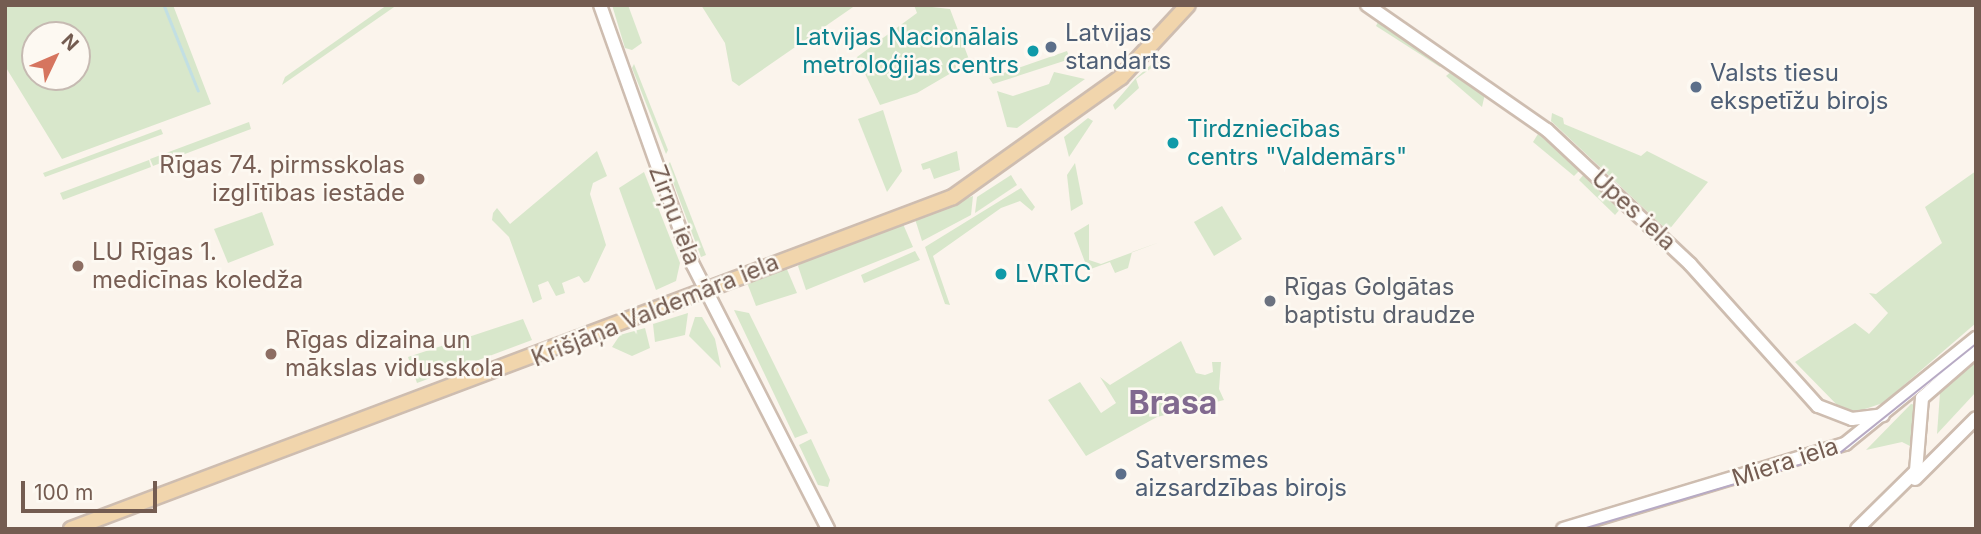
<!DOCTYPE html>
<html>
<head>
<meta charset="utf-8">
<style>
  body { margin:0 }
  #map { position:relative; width:1981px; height:534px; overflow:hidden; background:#fbf4ec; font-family:Inter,sans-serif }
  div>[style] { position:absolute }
  .green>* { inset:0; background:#d8e7cb }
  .stream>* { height:2.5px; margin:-1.25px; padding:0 1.25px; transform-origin:1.25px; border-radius:1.25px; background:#c2dfe3 }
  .roads { filter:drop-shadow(2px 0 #cebdb0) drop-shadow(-2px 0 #cebdb0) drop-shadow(0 2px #cebdb0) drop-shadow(0 -2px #cebdb0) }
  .secondary>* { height:12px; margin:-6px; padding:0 6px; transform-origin:6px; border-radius:6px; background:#fff }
  .primary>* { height:14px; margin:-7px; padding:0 7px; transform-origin:7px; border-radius:7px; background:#f1d5ac }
  .tram>* { height:2px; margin:-1px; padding:0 1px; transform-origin:1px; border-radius:1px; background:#b7aac4 }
  .dots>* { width:19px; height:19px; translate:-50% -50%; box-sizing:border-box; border:4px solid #fdf9f2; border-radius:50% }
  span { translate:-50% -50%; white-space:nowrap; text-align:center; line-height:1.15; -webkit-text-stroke:5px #fdf9f2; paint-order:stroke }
  .service-label { font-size:24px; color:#4e5e75 }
  .left { translate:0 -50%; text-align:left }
  .culture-label { font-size:24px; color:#0d838f }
  .right { translate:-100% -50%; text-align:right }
  .education-label { font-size:24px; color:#785e54 }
  .street-label { font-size:24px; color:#745c51 }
  .worship-label { font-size:24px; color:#5b616d }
  .district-label { font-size:32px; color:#81698f; font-weight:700 }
  .frame { position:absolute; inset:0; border:7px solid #745c51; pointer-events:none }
  .north { position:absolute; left:21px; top:21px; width:70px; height:70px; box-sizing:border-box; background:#fdf9f2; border:2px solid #c6bab2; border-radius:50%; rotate:46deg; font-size:19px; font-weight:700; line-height:28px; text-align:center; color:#745c51 }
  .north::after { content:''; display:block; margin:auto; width:24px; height:32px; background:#d6755f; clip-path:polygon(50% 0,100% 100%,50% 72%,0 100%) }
  .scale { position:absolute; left:21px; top:481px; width:136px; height:32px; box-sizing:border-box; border:4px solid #745c51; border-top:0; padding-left:9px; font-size:21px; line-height:24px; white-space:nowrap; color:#745c51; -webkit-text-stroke:5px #fdf9f2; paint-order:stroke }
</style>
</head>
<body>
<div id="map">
  <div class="green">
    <div style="clip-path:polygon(evenodd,5px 5px,173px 5px,211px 104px,62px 159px,5px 66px,5px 5px,35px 35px,77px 35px,77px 77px,35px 77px,35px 35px)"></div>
    <div style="clip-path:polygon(387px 5px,397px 5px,282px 85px,285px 77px)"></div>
    <div style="clip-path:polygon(612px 5px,628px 5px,642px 43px,632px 50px,625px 48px)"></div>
    <div style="clip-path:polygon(701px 5px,856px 5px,739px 86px,732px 81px,725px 43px)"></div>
    <div style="clip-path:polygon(914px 5px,950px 9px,970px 62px,917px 93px,880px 105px,857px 57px,917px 13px)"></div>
    <div style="clip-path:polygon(1379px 20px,1440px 61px,1440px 67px,1376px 26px)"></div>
    <div style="clip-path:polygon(1067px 51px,1070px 59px,993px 84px,989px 78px)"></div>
    <div style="clip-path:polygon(1163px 54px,1175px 63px,1167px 57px,1136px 79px,1139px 88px,1115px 110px,1113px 105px,1135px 79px)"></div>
    <div style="clip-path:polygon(634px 64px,668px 150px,666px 154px,632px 68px)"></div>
    <div style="clip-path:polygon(1452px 71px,1485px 94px,1482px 107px,1446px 76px)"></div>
    <div style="clip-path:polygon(1054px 72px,1085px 79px,1017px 128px,1007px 127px,997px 91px,1013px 96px,1049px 84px)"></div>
    <div style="clip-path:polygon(883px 110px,902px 171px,887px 192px,858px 119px)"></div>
    <div style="clip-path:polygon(1552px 113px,1563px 118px,1564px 124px,1641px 156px,1647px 151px,1708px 182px,1668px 231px,1551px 121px)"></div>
    <div style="clip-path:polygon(1088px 118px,1093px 121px,1069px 157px,1064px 137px)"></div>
    <div style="clip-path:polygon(249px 122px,251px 129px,153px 166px,150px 159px)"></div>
    <div style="clip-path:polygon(161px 129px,163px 134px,45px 177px,43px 173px)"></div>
    <div style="clip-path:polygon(1538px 134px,1581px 169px,1574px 176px,1533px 142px)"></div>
    <div style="clip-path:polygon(597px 151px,607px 176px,593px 183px,590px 194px,606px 245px,589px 281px,584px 283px,579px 276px,562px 283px,565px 293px,556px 296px,548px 281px,538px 285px,542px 299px,533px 303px,509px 237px,492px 220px,493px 213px,497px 208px,510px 224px)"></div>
    <div style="clip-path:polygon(957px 151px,960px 170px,934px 179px,930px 168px,923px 170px,921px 164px)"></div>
    <div style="clip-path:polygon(149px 160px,151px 167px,63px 200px,60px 193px)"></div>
    <div style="clip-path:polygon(670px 162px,706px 255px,701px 257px,667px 166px)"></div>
    <div style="clip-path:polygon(1075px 163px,1083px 204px,1071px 211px,1067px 175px)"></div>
    <div style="clip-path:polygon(1976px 171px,1976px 323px,1883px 403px,1859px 411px,1841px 409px,1795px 362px,1855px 323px,1869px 334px,1888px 313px,1869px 293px,1876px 294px,1942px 243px,1925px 207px)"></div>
    <div style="clip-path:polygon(644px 172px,680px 263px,676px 281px,656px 290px,619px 188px)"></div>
    <div style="clip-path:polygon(1585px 173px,1622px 207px,1615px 215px,1579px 180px)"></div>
    <div style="clip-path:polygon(1011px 175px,1017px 185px,975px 213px,977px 197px)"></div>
    <div style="clip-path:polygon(1021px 188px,1035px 207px,1032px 211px,1020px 201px,1001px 208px,933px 256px,950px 305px,945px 304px,925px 247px)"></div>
    <div style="clip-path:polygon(973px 196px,971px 215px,922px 241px,915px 219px)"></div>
    <div style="clip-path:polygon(1222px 206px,1242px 239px,1214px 256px,1194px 222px)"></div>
    <div style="clip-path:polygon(262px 212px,274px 245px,228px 263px,214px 229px)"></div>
    <div style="clip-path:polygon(903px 224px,913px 247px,806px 290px,798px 266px,803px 260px)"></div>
    <div style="clip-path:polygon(1089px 224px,1089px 260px,1101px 264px,1160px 242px,1132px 252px,1128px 268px,1115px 273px,1110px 262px,1088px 270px,1074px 233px)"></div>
    <div style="clip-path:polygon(915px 251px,920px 260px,864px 283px,861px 275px)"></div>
    <div style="clip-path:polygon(786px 267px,797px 293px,756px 306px,746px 280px)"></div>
    <div style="clip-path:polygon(734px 310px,749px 313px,808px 433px,795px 438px)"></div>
    <div style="clip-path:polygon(688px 313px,685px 335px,655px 342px,653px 324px)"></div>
    <div style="clip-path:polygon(695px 317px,702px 317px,715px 339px,721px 368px,689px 336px)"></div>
    <div style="clip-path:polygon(523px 319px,532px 340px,417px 383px,408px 357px)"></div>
    <div style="clip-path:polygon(645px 328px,650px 348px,632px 356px,612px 347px,620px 335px)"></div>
    <div style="clip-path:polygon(1181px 341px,1196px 373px,1205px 375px,1213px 372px,1212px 362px,1221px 362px,1219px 389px,1224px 400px,1157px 417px,1086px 456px,1048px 400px,1080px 382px,1101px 413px,1116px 403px,1100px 377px,1110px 385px)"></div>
    <div style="clip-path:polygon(1976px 362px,1976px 392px,1937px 434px,1940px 393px)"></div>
    <div style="clip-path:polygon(1911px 404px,1916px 405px,1914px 448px,1902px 442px,1866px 450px)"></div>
    <div style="clip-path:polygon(811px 439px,830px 480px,828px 487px,818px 485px,799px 445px)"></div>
  </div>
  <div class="stream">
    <div style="left:164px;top:5px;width:92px;rotate:68.2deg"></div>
  </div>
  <div class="roads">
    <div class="secondary">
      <div style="left:600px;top:5px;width:274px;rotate:70.4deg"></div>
      <div style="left:692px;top:263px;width:299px;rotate:62.9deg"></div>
      <div style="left:1367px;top:5px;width:219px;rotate:34.8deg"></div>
      <div style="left:1547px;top:130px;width:196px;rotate:43.1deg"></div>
      <div style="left:1690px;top:264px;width:191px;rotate:48deg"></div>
      <div style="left:1818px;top:406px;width:36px;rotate:21deg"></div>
      <div style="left:1852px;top:419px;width:31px;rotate:-7deg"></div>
      <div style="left:1922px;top:398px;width:72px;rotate:-41deg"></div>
      <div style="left:1915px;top:479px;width:86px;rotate:-45deg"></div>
      <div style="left:1563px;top:529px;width:295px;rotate:-16.8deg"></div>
      <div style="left:1845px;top:444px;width:169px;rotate:-39deg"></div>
      <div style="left:1857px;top:529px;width:83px;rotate:-44.5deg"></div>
      <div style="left:1916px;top:471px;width:73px;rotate:-85.3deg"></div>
    </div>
    <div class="primary">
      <div style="left:71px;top:529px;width:942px;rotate:-20.63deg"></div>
      <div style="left:953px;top:197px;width:206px;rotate:-35.5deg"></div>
      <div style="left:1121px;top:77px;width:98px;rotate:-47.1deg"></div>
    </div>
  </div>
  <div class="tram">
    <div style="left:1583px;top:529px;width:268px;rotate:-16.5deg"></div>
    <div style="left:1840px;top:453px;width:174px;rotate:-38.7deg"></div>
  </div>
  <div class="dots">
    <div style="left:1051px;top:47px;background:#5c6f8a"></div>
    <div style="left:1033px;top:51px;background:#0f9aa8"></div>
    <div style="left:1696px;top:87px;background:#5c6f8a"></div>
    <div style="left:1173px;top:143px;background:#0f9aa8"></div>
    <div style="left:419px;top:179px;background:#8d6e63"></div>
    <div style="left:78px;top:266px;background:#8d6e63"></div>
    <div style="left:1001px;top:274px;background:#0f9aa8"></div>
    <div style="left:1270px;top:301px;background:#6b7280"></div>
    <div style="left:271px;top:354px;background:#8d6e63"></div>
    <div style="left:1121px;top:474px;background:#5c6f8a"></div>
  </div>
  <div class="service-label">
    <span class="left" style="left:1065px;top:47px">Latvijas<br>standarts</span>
    <span class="left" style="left:1710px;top:87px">Valsts tiesu<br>ekspetīžu birojs</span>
    <span class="left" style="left:1135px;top:474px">Satversmes<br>aizsardzības birojs</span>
  </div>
  <div class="culture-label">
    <span class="right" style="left:1019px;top:51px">Latvijas Nacionālais<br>metroloģijas centrs</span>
    <span class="left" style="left:1187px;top:143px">Tirdzniecības<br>centrs "Valdemārs"</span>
    <span class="left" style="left:1015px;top:274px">LVRTC</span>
  </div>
  <div class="education-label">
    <span class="right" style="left:405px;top:179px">Rīgas 74. pirmsskolas<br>izglītības iestāde</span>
    <span class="left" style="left:92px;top:266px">LU Rīgas 1.<br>medicīnas koledža</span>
    <span class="left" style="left:285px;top:354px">Rīgas dizaina un<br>mākslas vidusskola</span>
  </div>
  <div class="street-label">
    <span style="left:1634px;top:210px;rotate:43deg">Upes iela</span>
    <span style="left:675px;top:215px;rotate:69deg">Zirņu iela</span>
    <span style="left:655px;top:310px;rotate:-22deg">Krišjāņa Valdemāra iela</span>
    <span style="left:1785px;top:462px;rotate:-18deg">Miera iela</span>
  </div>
  <div class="worship-label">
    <span class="left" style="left:1284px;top:301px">Rīgas Golgātas<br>baptistu draudze</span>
  </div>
  <div class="district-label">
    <span style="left:1173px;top:403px">Brasa</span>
  </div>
  <div class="frame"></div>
  <div class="north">N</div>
  <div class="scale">100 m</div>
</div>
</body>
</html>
